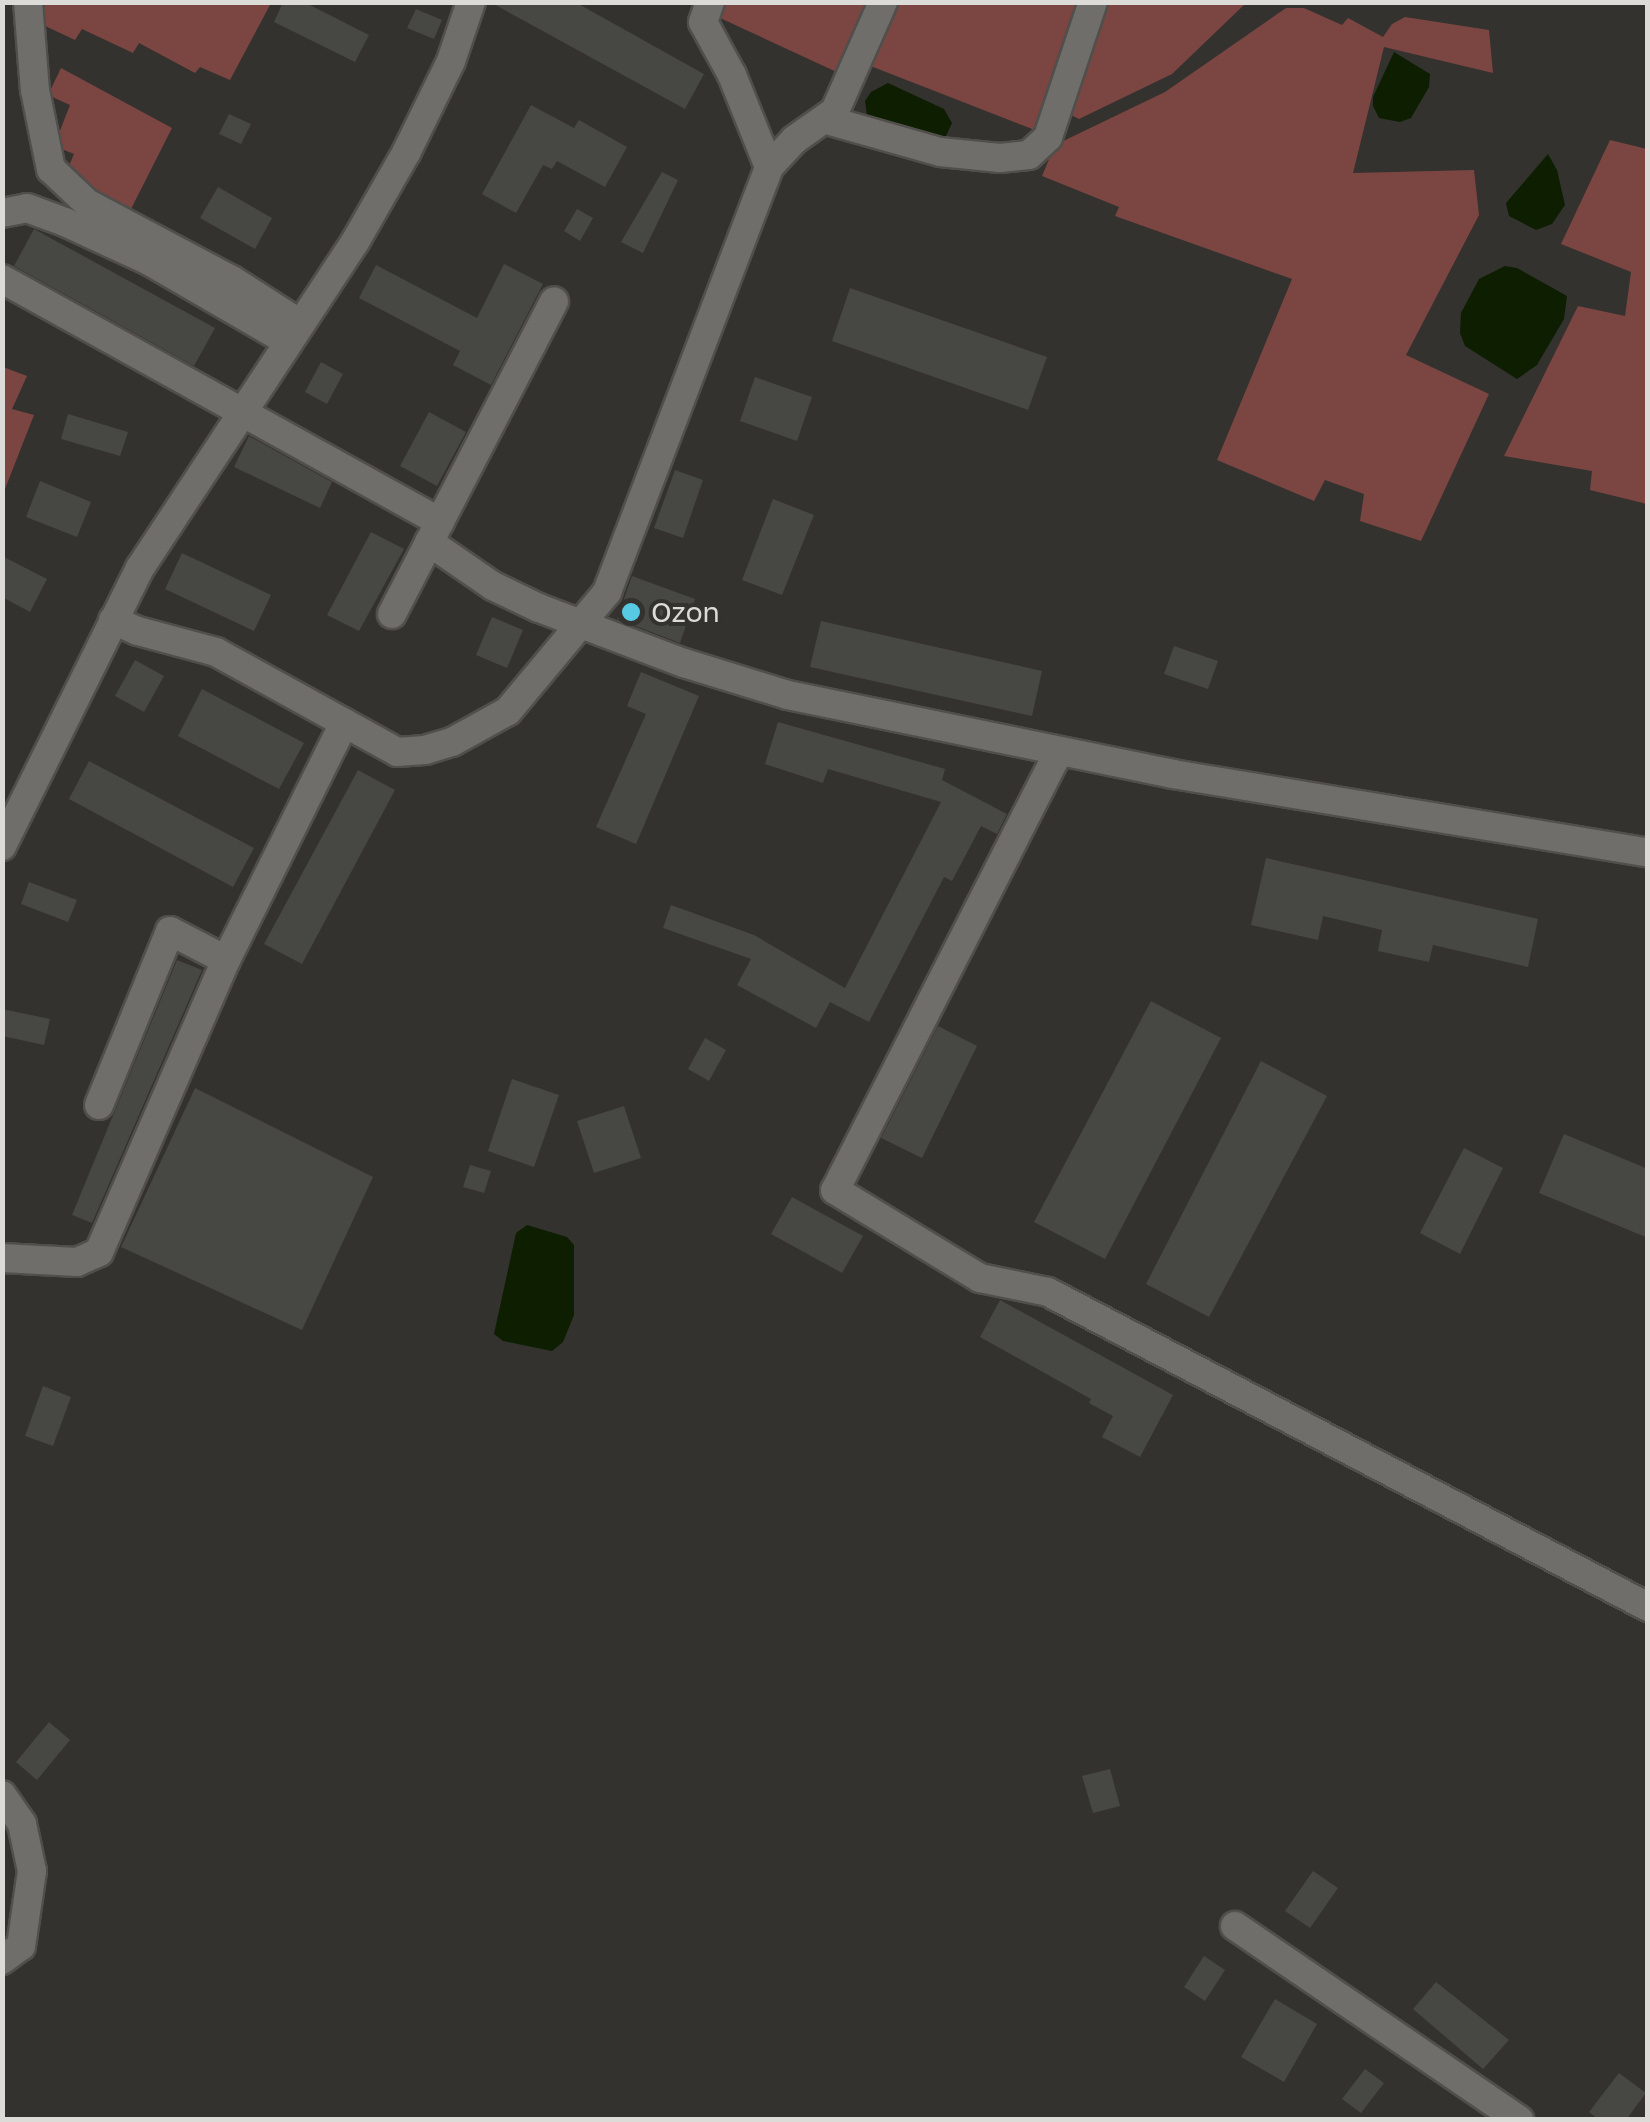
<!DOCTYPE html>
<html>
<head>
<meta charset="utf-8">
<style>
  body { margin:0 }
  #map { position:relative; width:1650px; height:2122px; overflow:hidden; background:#34322e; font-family:"Golos Text",sans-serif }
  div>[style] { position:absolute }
  .green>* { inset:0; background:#7b4542 }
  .water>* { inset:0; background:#0d1f00 }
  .building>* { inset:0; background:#474743 }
  .roads { filter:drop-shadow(2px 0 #514f4c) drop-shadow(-2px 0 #514f4c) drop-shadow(0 2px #514f4c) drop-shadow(0 -2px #514f4c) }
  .minor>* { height:28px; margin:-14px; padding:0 14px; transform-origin:14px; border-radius:14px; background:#706e6a }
  .dots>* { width:28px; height:28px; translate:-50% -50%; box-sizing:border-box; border:5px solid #34322e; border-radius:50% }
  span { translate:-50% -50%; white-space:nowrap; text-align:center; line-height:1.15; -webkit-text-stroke:8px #34322e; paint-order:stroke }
  .poi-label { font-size:28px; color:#dcdbd8 }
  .left { translate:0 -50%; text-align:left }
  .frame { position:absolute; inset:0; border:5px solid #dcdbd8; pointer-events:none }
</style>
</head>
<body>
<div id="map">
  <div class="green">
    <div style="clip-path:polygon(41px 3px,271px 3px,230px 80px,200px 67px,195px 73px,139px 43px,133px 53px,82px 29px,75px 40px,41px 24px)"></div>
    <div style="clip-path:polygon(724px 3px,870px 3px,841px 74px,720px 18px)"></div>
    <div style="clip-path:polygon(891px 3px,1076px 3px,1065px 62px,1040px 132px,868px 65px)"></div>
    <div style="clip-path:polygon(1099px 3px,1246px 3px,1172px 74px,1079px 119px,1065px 112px)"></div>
    <div style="clip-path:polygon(1286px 8px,1304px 8px,1342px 25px,1348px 18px,1383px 37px,1392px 24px,1405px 17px,1489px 30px,1493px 73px,1384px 47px,1353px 173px,1474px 170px,1479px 215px,1406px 355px,1489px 394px,1421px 541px,1360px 521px,1364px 494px,1325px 480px,1314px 501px,1217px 460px,1292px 279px,1115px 216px,1119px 207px,1042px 176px,1055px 145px,1165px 92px)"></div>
    <div style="clip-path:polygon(61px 68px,172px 128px,130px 211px,66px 173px,74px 154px,54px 146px,70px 105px,48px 95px)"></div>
    <div style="clip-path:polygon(1610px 140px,1647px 149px,1647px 504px,1590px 490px,1592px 471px,1504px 456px,1578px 306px,1625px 316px,1631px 272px,1561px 244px)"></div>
    <div style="clip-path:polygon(3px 367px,27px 376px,12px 409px,34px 415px,3px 494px)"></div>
  </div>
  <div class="water">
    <div style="clip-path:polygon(1394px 52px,1430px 74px,1429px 87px,1411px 118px,1400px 122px,1379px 118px,1373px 106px,1373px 97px)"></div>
    <div style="clip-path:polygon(888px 83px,944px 109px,952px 123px,945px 138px,938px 143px,867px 116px,865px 101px,871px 92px)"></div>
    <div style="clip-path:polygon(1548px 154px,1557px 170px,1565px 205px,1552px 224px,1536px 230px,1509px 216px,1506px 203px)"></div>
    <div style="clip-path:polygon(1505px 266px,1517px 268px,1567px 296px,1564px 319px,1537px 365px,1517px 379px,1465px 346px,1460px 333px,1461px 313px,1479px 279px)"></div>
    <div style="clip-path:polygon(527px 1225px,567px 1237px,574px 1245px,574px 1315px,563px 1342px,552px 1351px,503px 1341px,494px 1334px,516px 1233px)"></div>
  </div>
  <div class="building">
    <div style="clip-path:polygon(283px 2px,304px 2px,369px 35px,355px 62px,274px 22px)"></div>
    <div style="clip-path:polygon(490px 2px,575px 2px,704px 74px,685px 109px)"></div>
    <div style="clip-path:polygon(416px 9px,442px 20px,434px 39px,407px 28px)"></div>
    <div style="clip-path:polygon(531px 105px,574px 128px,579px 120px,627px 147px,605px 187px,557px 161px,552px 169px,543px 165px,516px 213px,482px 194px)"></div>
    <div style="clip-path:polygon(229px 114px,251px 124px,241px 144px,219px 134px)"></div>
    <div style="clip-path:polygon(662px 172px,678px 180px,643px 253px,621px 242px)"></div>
    <div style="clip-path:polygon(218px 187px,272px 218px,255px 249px,200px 218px)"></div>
    <div style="clip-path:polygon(577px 209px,593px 218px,580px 241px,564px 231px)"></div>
    <div style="clip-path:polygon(34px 229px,215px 328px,194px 366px,14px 266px)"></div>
    <div style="clip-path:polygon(504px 264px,543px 284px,491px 385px,453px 365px,460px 351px,359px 298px,376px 265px,477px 318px)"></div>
    <div style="clip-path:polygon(850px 288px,1047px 357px,1028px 410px,832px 341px)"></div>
    <div style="clip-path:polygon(321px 362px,343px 374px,327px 404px,305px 392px)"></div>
    <div style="clip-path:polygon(755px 377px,812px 397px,797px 441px,740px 421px)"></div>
    <div style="clip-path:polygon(429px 412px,466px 432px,437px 486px,400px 466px)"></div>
    <div style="clip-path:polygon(68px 414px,128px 432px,120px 456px,61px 439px)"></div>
    <div style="clip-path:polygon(249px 436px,332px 482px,320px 508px,234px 467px)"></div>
    <div style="clip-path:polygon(675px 470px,703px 480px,683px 538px,654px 528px)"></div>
    <div style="clip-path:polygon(40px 481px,91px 502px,77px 537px,26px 517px)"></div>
    <div style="clip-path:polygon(773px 499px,814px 515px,782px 595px,742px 580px)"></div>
    <div style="clip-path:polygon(371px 532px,404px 549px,359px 631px,327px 615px)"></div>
    <div style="clip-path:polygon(182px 553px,271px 595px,254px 631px,165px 589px)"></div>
    <div style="clip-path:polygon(2px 556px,47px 579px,30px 612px,2px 597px)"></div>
    <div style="clip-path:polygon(632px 576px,695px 599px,680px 643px,617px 619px)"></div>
    <div style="clip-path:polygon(492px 617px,523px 630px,507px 668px,476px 655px)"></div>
    <div style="clip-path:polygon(821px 621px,1042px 671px,1032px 716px,810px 667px)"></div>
    <div style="clip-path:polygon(1174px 646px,1218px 661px,1208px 689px,1164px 674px)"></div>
    <div style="clip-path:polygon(135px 660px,164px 676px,144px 712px,115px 696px)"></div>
    <div style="clip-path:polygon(641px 672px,699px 696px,636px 844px,596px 827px,646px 714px,627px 706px)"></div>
    <div style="clip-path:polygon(202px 689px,304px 743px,279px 789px,178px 736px)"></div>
    <div style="clip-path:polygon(778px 722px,945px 769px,942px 780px,1007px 814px,997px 834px,981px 826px,952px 881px,944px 877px,869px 1022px,830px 1002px,816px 1028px,737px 985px,751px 959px,663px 928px,671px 905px,754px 935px,845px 988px,941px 802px,828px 769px,823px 783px,765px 764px)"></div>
    <div style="clip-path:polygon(89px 761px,254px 848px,233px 887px,69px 799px)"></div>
    <div style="clip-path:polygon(358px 770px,395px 790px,302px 964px,264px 944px)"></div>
    <div style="clip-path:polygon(1266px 858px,1538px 919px,1528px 967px,1433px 945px,1429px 962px,1378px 951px,1382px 930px,1323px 916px,1318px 940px,1251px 925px)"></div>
    <div style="clip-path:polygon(29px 882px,77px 900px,68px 922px,21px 904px)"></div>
    <div style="clip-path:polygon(177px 960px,202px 970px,92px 1223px,72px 1215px)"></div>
    <div style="clip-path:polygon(1151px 1001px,1221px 1038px,1105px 1259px,1034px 1222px)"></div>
    <div style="clip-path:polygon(2px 1009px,50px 1019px,44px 1045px,2px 1036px)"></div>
    <div style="clip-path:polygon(938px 1026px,977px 1046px,922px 1158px,881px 1138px)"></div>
    <div style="clip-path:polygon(705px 1038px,726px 1050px,709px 1081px,688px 1069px)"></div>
    <div style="clip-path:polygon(1261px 1061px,1327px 1096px,1209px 1317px,1146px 1284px)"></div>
    <div style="clip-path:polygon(512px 1079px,559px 1095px,534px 1167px,488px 1151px)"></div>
    <div style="clip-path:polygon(195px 1088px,373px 1177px,302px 1330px,121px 1247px)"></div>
    <div style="clip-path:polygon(624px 1106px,641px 1158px,594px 1173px,577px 1121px)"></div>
    <div style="clip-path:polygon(1564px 1134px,1648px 1169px,1648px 1238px,1539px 1193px)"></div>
    <div style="clip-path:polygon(1464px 1148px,1503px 1168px,1460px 1254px,1420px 1233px)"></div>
    <div style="clip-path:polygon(470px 1165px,491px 1171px,484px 1193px,463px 1187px)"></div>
    <div style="clip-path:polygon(792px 1197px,863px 1236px,842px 1273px,771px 1234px)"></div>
    <div style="clip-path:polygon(1000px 1300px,1173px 1395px,1140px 1457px,1102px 1437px,1113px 1416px,1089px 1403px,1091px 1399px,980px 1337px)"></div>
    <div style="clip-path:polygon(43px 1386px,71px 1397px,53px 1446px,25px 1436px)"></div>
    <div style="clip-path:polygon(49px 1722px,70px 1740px,37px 1780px,16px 1762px)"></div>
    <div style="clip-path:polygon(1110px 1769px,1120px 1806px,1093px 1813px,1082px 1776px)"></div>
    <div style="clip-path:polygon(1313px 1871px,1338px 1888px,1310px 1928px,1285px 1911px)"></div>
    <div style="clip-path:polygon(1204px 1956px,1225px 1970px,1205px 2001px,1184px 1987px)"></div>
    <div style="clip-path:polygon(1436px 1982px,1509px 2040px,1483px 2069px,1413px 2009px)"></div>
    <div style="clip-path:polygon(1275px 1999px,1317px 2024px,1284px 2082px,1241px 2057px)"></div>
    <div style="clip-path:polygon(1365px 2069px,1384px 2083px,1361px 2113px,1342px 2099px)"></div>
    <div style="clip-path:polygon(1619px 2073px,1646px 2093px,1626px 2120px,1599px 2120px,1589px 2112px)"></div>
  </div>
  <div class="roads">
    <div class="minor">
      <div style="left:28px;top:2px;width:88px;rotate:85.5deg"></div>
      <div style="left:35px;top:90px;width:81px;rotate:78.6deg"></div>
      <div style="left:51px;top:169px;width:50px;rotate:43.4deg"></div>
      <div style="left:87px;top:203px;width:164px;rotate:28deg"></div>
      <div style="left:232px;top:280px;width:80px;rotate:32.7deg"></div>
      <div style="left:710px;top:2px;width:21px;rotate:109deg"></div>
      <div style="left:703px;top:22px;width:60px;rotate:61.3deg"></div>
      <div style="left:732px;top:75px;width:99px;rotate:68.1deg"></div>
      <div style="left:827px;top:120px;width:117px;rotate:15.8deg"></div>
      <div style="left:940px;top:152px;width:60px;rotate:5.7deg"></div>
      <div style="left:1000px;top:158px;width:29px;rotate:-6deg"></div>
      <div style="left:1029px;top:155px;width:26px;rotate:-43deg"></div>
      <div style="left:1048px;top:137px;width:142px;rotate:-71.6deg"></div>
      <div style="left:2px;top:213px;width:25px;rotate:-11deg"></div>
      <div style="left:27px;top:208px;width:40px;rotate:20.2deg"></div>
      <div style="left:65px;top:222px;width:93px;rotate:24.9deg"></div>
      <div style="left:149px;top:261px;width:160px;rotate:30.1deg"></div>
      <div style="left:2px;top:279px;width:501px;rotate:29.02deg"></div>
      <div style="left:429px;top:542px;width:78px;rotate:34.5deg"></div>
      <div style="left:493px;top:586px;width:51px;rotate:25.6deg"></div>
      <div style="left:539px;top:608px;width:155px;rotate:20.8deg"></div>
      <div style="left:684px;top:663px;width:109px;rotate:17.1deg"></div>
      <div style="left:788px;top:695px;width:393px;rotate:11.6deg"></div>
      <div style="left:1173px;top:774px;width:482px;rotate:9.4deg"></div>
      <div style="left:392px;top:614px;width:352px;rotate:-62.6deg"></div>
      <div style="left:113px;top:620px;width:27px;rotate:24deg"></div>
      <div style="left:138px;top:631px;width:81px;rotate:15.1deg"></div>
      <div style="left:216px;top:652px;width:207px;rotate:28.9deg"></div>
      <div style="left:397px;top:752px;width:28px;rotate:-4deg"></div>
      <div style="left:425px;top:750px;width:28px;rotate:-17deg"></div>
      <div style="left:452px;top:742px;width:64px;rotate:-29deg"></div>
      <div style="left:508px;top:711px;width:155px;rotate:-50.2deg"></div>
      <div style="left:607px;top:592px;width:455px;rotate:-69.1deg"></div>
      <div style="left:769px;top:167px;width:37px;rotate:-47deg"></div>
      <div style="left:794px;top:140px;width:50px;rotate:-35.3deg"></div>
      <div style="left:835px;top:111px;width:119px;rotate:-66.2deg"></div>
      <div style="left:1059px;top:751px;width:493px;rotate:117deg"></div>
      <div style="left:835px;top:1190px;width:170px;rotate:31.3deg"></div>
      <div style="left:980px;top:1278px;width:69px;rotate:11.6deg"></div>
      <div style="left:1048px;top:1292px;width:678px;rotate:27.7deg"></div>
      <div style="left:2px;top:846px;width:310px;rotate:-63.6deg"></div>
      <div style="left:140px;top:568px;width:391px;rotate:-56.6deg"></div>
      <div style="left:355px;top:242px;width:103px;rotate:-60.2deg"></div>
      <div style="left:406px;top:153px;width:102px;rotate:-63.9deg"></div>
      <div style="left:451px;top:61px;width:62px;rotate:-71.3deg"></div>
      <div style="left:99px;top:1105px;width:188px;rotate:-67.8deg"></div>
      <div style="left:170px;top:931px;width:63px;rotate:27.4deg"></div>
      <div style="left:2px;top:1258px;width:75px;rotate:3.1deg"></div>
      <div style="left:77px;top:1262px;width:24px;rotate:-24deg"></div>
      <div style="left:99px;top:1252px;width:318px;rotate:-66.5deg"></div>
      <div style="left:226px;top:960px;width:265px;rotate:-63.5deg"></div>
      <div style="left:2px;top:1795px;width:35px;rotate:55deg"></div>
      <div style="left:22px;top:1824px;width:48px;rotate:78deg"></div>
      <div style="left:32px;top:1871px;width:76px;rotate:98.3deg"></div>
      <div style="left:21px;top:1946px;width:24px;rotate:144deg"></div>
      <div style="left:1235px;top:1926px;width:344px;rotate:34.3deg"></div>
    </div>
  </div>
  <div class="dots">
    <div style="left:631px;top:612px;background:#57c9e2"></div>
  </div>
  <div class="poi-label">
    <span class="left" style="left:651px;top:612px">Ozon</span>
  </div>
  <div class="frame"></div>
</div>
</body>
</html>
